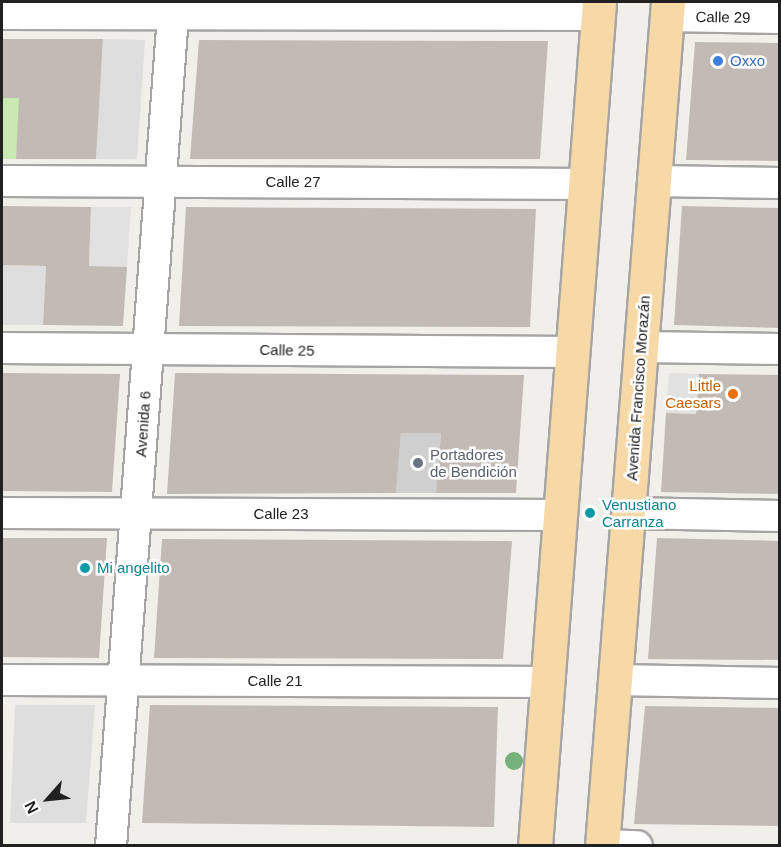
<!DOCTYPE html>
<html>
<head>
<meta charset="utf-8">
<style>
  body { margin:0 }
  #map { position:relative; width:781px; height:847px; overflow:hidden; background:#f1efe9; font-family:Arial,sans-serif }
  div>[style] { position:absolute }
  .residential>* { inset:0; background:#dfdede }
  .religious>* { inset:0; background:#cfcfcf }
  .grass>* { inset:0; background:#c9e8b2 }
  .parking>* { inset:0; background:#e1e1e1 }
  .building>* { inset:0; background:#c2bbb5 }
  .roads { filter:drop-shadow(2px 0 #a5a5a5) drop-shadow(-2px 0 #a5a5a5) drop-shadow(0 2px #a5a5a5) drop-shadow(0 -2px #a5a5a5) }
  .minor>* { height:30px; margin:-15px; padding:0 15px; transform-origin:15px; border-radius:15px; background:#fff }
  .primary>* { height:33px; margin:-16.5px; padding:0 16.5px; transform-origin:16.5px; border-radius:16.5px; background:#f7d9a7 }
  .trees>* { width:18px; height:18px; margin:-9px; border-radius:50%; background:#76b07b }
  .dots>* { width:16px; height:16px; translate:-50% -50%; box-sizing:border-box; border:3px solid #fff; border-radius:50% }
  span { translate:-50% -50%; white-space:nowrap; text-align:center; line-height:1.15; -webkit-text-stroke:5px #fff; paint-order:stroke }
  .street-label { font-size:15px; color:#212121 }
  .shop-label { font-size:15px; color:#366cbe }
  .left { translate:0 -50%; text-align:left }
  .food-label { font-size:15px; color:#c56008 }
  .right { translate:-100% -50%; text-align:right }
  .worship-label { font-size:15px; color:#5b616d }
  .culture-label { font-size:15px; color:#0d838f }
  .frame { position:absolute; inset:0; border:3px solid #212121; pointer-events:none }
  .north { position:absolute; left:18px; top:769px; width:60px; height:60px; -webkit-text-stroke:4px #fff; paint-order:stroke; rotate:243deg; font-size:16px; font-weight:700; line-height:24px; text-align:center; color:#212121 }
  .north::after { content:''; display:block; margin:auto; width:21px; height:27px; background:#212121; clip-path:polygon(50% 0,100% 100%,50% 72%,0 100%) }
</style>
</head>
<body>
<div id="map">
  <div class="residential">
    <div style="clip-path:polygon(103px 39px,145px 40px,137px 159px,96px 159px)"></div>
    <div style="clip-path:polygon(2px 265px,46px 266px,43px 325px,2px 325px)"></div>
    <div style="clip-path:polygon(15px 705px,95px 705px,86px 823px,10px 823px)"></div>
  </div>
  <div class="religious">
    <div style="clip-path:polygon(401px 433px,441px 433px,436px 493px,396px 493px)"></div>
  </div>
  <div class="grass">
    <div style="clip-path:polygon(2px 98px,21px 98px,16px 159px,2px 159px)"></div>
  </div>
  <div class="parking">
    <div style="clip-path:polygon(91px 207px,131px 207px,127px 267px,89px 266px)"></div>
    <div style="clip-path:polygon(669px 373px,699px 374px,696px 414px,666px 413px)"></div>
  </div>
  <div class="building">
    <div style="clip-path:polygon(2px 39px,103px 39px,96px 159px,16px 159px,19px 98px,2px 98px)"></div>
    <div style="clip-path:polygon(199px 40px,548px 41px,540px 159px,190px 159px)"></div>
    <div style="clip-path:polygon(695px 42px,780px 43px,780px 161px,686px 160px)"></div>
    <div style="clip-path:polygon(2px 206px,91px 207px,89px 266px,127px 267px,123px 326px,43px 325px,46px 266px,2px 265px)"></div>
    <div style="clip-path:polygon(682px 206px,780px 208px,780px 328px,674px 325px)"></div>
    <div style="clip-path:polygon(186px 207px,536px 209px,530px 327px,179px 326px)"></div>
    <div style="clip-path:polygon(2px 373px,120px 374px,112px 492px,2px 491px)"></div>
    <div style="clip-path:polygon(175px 373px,524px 375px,516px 493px,436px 493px,441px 433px,401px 433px,396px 493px,167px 494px)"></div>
    <div style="clip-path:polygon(699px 374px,780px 375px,780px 494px,661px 492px,666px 413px,696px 414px)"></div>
    <div style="clip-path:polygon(2px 538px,107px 538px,99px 658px,2px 657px)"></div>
    <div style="clip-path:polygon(657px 538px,780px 541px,780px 660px,648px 659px)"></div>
    <div style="clip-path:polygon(162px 539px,512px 541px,503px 659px,154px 658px)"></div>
    <div style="clip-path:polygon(150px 705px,498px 707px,494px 827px,142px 823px)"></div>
    <div style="clip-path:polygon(645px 706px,780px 708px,780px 826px,634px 824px)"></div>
  </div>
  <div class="roads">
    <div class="minor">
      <div style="left:2px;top:14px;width:596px;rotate:0.1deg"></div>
      <div style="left:666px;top:16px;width:114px;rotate:1deg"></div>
      <div style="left:2px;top:181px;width:583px;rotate:0.29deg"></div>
      <div style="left:653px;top:181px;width:127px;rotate:0.9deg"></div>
      <div style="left:641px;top:347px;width:139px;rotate:0.8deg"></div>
      <div style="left:2px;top:348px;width:571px;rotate:0.4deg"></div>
      <div style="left:2px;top:513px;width:558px;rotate:0.21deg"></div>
      <div style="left:628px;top:513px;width:152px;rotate:1.1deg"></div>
      <div style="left:2px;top:680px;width:546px;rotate:0.21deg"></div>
      <div style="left:615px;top:680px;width:165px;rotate:1deg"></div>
      <div style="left:602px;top:845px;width:35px;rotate:2deg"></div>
      <div style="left:111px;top:846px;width:846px;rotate:-85.73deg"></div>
    </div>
    <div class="primary">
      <div style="left:535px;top:846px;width:846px;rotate:-85.66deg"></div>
      <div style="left:602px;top:846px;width:847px;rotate:-85.53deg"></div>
    </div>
  </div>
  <div class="trees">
    <div style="left:514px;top:761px"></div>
  </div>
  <div class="dots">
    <div style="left:718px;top:61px;background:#3f7fe0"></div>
    <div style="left:733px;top:394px;background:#e8710a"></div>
    <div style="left:418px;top:463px;background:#6b7280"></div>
    <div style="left:590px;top:513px;background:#0f9aa8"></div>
    <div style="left:85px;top:568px;background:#0f9aa8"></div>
  </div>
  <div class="street-label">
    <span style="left:723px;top:17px;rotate:1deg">Calle 29</span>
    <span style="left:293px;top:182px">Calle 27</span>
    <span style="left:287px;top:350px;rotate:1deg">Calle 25</span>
    <span style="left:638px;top:388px;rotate:-86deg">Avenida Francisco Morazán</span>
    <span style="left:143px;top:424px;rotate:-86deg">Avenida 6</span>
    <span style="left:281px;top:514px">Calle 23</span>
    <span style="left:275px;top:681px">Calle 21</span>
  </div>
  <div class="shop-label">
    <span class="left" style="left:730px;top:61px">Oxxo</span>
  </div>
  <div class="food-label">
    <span class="right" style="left:721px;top:394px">Little<br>Caesars</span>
  </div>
  <div class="worship-label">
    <span class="left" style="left:430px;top:463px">Portadores<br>de Bendición</span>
  </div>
  <div class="culture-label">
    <span class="left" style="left:602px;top:513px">Venustiano<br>Carranza</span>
    <span class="left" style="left:97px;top:568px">Mi angelito</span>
  </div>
  <div class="frame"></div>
  <div class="north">N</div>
</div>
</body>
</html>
